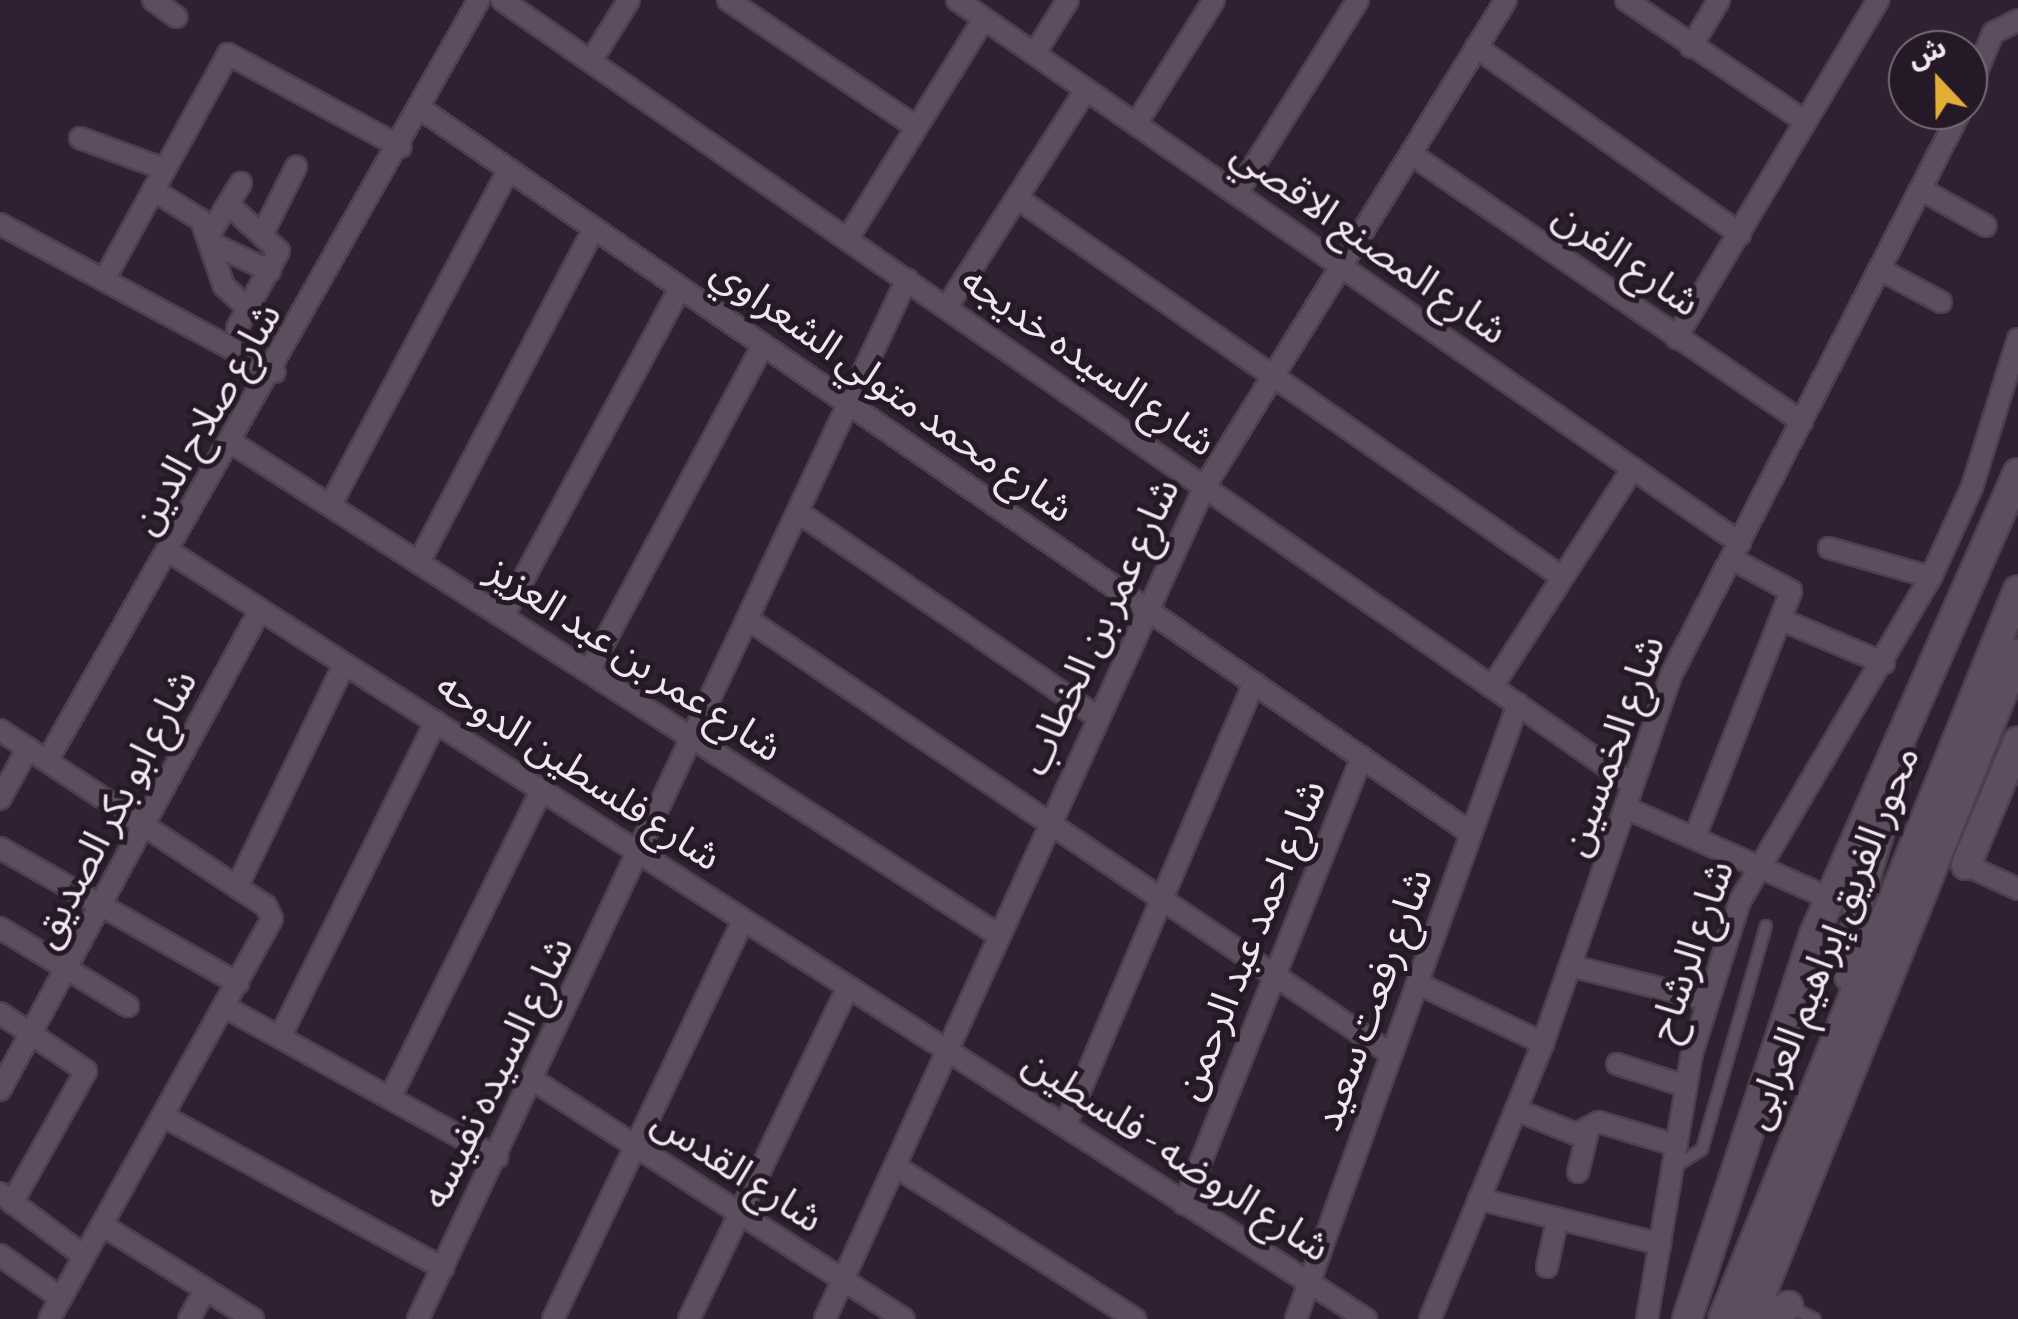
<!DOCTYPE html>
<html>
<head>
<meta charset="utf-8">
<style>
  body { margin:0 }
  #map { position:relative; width:2018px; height:1319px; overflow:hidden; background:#2f2131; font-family:"Alegreya Sans","Noto Sans Arabic",sans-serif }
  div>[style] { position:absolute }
  .roads { filter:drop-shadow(2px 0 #4b404d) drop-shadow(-2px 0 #4b404d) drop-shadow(0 2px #4b404d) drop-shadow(0 -2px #4b404d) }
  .lane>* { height:10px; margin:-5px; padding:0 5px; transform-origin:5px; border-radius:5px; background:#5d4d5f }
  .street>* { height:20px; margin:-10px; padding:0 10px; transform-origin:10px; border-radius:10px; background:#5d4d5f }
  .secondary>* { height:28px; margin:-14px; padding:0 14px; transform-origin:14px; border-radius:14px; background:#5d4d5f }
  span { translate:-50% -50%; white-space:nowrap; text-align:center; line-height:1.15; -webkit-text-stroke:10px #251827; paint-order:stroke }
  .street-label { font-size:40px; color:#efe6f0 }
  .north { position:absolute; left:1888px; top:30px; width:100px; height:100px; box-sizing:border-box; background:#251827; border:2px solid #766a77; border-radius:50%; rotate:338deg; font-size:28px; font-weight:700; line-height:40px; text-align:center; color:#efe6f0 }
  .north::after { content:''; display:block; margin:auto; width:35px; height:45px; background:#e4ad35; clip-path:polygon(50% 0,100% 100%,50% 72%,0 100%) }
</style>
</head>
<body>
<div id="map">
  <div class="roads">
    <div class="lane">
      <div style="left:1673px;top:1168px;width:35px;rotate:-33deg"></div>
      <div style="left:1702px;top:1149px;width:232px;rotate:-74deg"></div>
      <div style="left:1789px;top:1306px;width:29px;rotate:27deg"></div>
    </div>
    <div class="street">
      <div style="left:153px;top:0;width:29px;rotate:36deg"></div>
      <div style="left:502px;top:0;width:1375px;rotate:34.75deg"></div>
      <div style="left:728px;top:0;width:227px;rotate:34deg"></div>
      <div style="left:957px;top:0;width:953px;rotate:34.74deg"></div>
      <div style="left:1626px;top:0;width:217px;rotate:34.1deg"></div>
      <div style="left:1476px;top:47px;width:324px;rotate:35.3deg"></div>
      <div style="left:1691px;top:47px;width:55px;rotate:-59.2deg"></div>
      <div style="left:1035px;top:53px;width:62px;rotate:-58.1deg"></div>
      <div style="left:591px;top:61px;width:72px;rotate:-58.1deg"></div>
      <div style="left:1968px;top:93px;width:65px;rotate:-67.4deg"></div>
      <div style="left:1993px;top:33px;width:28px;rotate:-27deg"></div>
      <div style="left:421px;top:109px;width:1275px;rotate:34.59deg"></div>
      <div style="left:1136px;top:124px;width:146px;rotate:-57.8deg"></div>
      <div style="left:80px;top:138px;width:90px;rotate:20.3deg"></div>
      <div style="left:1411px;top:154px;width:474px;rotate:34.4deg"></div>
      <div style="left:153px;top:190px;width:57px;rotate:32deg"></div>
      <div style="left:201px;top:220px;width:70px;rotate:70.8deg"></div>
      <div style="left:224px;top:286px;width:33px;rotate:43deg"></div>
      <div style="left:1922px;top:190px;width:73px;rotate:29.4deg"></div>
      <div style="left:1237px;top:193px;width:228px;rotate:-57.9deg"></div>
      <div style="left:1017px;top:198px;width:664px;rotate:34.82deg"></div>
      <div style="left:228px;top:204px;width:69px;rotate:42.7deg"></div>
      <div style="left:279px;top:251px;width:88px;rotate:118.6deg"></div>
      <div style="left:0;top:224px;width:312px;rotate:28.3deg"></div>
      <div style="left:264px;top:231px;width:72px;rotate:-63.4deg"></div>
      <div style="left:210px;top:233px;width:59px;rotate:-58.2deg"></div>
      <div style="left:848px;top:238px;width:258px;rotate:-58.2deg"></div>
      <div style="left:213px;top:244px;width:63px;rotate:25.3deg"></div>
      <div style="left:1881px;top:270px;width:68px;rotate:28.1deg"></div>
      <div style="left:104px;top:280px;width:258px;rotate:-61.2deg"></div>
      <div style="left:228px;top:54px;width:196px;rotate:28.3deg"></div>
      <div style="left:947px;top:307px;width:258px;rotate:-57.4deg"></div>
      <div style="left:1676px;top:338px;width:394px;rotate:-59.1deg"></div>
      <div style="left:234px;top:444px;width:907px;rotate:32.71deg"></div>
      <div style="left:331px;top:504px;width:379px;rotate:-62deg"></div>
      <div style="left:798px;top:512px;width:360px;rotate:34.4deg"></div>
      <div style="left:1829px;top:548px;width:106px;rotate:15.9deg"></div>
      <div style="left:170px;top:552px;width:1421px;rotate:32.67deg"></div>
      <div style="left:419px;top:562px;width:377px;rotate:-62.3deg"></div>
      <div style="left:503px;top:617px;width:374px;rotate:-61.7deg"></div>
      <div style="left:749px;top:620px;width:775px;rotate:34.06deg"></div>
      <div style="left:1782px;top:620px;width:111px;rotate:22.9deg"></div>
      <div style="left:589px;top:671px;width:370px;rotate:-61.9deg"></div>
      <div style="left:1492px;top:687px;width:260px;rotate:-57.2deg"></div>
      <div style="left:0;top:730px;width:319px;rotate:33.5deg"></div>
      <div style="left:266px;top:906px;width:14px;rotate:65deg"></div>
      <div style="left:272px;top:919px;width:458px;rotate:119.1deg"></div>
      <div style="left:47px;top:761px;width:875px;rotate:-60.42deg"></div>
      <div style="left:0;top:799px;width:58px;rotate:-61.2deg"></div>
      <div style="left:1626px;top:808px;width:222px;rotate:23.9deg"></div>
      <div style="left:1696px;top:834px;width:261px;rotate:-68.6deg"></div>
      <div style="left:1791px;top:591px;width:67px;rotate:-151.5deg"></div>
      <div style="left:0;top:848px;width:274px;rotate:29.6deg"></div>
      <div style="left:1966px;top:865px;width:57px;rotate:24.8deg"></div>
      <div style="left:237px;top:887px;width:246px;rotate:-64.3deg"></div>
      <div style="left:0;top:928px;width:150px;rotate:31.4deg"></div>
      <div style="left:1571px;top:966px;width:140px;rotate:14deg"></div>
      <div style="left:1417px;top:983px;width:140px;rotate:25.5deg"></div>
      <div style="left:225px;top:1007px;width:311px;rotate:28.9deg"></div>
      <div style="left:0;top:1013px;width:104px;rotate:34deg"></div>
      <div style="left:86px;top:1071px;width:151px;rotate:119.3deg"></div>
      <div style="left:280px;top:1037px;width:352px;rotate:-63.7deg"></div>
      <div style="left:1617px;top:1064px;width:71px;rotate:17.9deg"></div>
      <div style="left:533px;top:1080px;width:441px;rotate:32.8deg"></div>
      <div style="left:0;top:1090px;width:544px;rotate:-61.55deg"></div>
      <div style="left:390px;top:1098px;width:342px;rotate:-63.8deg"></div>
      <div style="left:1516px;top:1110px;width:65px;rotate:21.8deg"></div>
      <div style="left:1576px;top:1134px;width:26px;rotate:-28deg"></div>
      <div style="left:1599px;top:1122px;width:79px;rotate:16.8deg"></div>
      <div style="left:163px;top:1116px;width:319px;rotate:28.5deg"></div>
      <div style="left:1065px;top:1126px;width:482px;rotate:-66.9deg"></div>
      <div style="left:895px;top:1166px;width:285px;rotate:32.5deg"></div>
      <div style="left:1578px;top:1172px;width:42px;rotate:-76.3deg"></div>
      <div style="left:0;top:1193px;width:105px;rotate:36.9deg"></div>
      <div style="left:1479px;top:1199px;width:187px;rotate:13.9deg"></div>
      <div style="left:1184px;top:1204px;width:481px;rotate:-68.3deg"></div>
      <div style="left:102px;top:1225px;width:178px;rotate:31.9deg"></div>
      <div style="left:0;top:1255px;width:75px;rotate:35.2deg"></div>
      <div style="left:1547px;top:1267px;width:47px;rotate:-77.7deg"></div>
      <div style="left:189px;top:1319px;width:33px;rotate:-61deg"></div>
      <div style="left:418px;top:1319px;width:1149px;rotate:-64.82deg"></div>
      <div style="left:553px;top:1319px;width:441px;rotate:-64.5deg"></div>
      <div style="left:689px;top:1319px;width:368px;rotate:-64.4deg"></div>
      <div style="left:825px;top:1319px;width:916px;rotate:-65.48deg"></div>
      <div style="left:1205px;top:486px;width:572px;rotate:-58.23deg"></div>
      <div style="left:1296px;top:1319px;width:654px;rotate:-70.15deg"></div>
      <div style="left:1430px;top:1319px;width:298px;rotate:-67.7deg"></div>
      <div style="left:1543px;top:1043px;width:390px;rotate:-70.8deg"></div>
      <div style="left:1671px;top:675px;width:635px;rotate:-62.83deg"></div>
      <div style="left:1647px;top:1319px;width:270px;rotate:-80.4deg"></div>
      <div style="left:1692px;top:1053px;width:159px;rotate:-72.5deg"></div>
      <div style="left:1740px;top:901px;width:376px;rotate:-59.5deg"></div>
      <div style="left:1931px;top:577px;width:99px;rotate:-65.5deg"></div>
      <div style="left:1972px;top:487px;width:155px;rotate:-72.7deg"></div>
    </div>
    <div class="secondary">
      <div style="left:1966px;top:865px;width:134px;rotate:-67.2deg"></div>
      <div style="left:1849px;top:976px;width:77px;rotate:-82.5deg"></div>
      <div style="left:1859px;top:900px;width:150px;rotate:-73.4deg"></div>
      <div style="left:1687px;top:1319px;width:404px;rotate:-71.7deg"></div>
      <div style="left:1814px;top:935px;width:505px;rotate:-66.18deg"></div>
      <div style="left:1723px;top:1319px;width:786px;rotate:-67.97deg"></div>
      <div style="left:1751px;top:1319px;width:717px;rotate:-68.12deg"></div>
      <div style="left:1767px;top:1319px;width:25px;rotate:-32deg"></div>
    </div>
  </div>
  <div class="street-label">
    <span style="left:1369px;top:243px;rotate:35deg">شارع المصنع الاقصي</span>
    <span style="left:1626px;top:260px;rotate:35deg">شارع الفرن</span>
    <span style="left:1088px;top:362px;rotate:35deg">شارع السيده خديجه</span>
    <span style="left:892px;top:391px;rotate:35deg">شارع محمد متولي الشعراوي</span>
    <span style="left:207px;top:419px;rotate:-60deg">شارع صلاح الدين</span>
    <span style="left:1101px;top:627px;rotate:-65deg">شارع عمر بن الخطاب</span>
    <span style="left:634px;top:660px;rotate:33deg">شارع عمر بن عبد العزيز</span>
    <span style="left:1614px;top:746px;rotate:-70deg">شارع الخمسين</span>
    <span style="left:578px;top:772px;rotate:33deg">شارع فلسطين الدوحه</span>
    <span style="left:115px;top:809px;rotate:-62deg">شارع ابو بكر الصديق</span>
    <span style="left:1832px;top:938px;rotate:-68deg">محور الفريق إبراهيم العرابى</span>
    <span style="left:1251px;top:940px;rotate:-68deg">شارع احمد عبد الرحمن</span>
    <span style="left:1692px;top:951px;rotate:-71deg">شارع الرشاح</span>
    <span style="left:1374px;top:1000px;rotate:-70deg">شارع رفعت سعيد</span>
    <span style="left:498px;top:1073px;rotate:-64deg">شارع السيده نفيسه</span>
    <span style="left:1176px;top:1156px;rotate:33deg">شارع الروضه - فلسطين</span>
    <span style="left:737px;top:1171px;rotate:33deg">شارع القدس</span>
  </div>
  <div class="north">ش</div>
</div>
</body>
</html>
